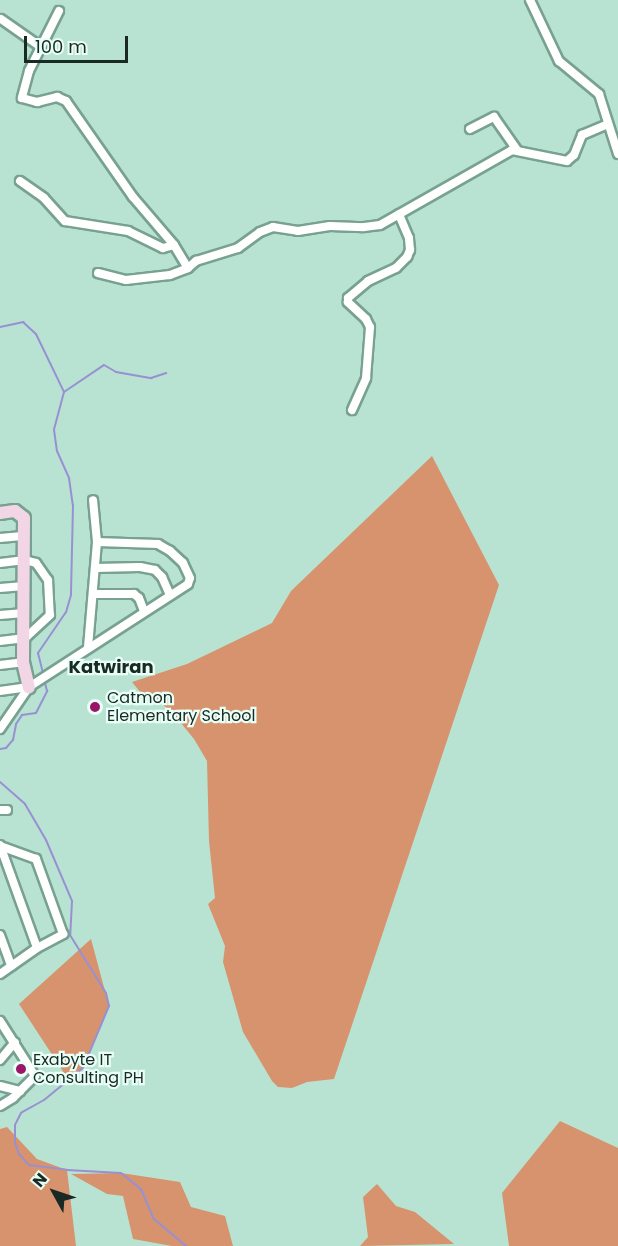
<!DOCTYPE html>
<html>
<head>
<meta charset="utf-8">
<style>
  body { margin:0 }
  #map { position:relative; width:618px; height:1246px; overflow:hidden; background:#b8e3d2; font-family:Poppins,sans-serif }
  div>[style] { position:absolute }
  .forest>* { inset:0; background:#d7936d }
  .stream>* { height:2px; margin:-1px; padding:0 1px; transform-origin:1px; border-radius:1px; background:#9890d3 }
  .roads { filter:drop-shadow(2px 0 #78a191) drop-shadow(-2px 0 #78a191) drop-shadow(0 2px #78a191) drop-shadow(0 -2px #78a191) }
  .street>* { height:8px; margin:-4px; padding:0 4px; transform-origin:4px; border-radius:4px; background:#fff }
  .secondary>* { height:12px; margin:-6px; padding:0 6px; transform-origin:6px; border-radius:6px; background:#f3d6e5 }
  .dots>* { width:16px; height:16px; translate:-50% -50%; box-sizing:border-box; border:3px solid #e9fef6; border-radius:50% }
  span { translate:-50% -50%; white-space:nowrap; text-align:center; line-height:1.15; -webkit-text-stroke:4.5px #e9fef6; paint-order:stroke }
  .poi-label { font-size:16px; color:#192a24 }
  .left { translate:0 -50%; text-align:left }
  .neighbourhood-label { font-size:18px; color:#192a24; font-weight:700 }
  .north { position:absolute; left:24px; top:1162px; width:60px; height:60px; -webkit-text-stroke:4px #e9fef6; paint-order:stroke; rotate:310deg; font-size:16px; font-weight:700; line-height:24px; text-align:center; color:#192a24 }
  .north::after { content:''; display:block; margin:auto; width:21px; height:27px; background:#192a24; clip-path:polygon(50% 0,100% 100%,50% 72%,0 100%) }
  .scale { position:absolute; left:24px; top:36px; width:104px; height:27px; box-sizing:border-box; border:3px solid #192a24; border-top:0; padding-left:8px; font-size:18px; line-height:21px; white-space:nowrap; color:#192a24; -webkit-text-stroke:4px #e9fef6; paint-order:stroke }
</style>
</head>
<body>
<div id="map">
  <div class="forest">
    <div style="clip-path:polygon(432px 456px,499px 585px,334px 1079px,307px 1082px,292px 1088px,278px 1087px,272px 1081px,243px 1032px,223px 962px,225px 946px,208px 904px,215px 898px,209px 841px,207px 761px,194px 739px,172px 712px,155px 699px,141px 693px,132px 682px,187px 664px,272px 623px,291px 591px)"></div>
    <div style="clip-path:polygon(91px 939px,109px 1006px,83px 1068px,68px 1079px,19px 1004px)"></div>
    <div style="clip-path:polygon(560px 1121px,618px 1148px,618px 1246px,509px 1246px,502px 1193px)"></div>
    <div style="clip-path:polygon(7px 1127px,37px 1159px,67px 1170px,76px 1246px,0 1246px,0 1129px)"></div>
    <div style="clip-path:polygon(121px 1173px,180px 1182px,191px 1207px,225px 1216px,233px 1246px,172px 1246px,133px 1239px,123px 1196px,107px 1194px,71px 1174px)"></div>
    <div style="clip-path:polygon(377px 1184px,396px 1206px,415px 1212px,454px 1244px,360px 1246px,368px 1237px,363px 1197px)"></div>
  </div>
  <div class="stream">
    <div style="left:0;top:327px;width:24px;rotate:-12deg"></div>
    <div style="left:23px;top:322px;width:18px;rotate:43deg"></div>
    <div style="left:36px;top:334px;width:64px;rotate:64.2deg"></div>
    <div style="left:64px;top:392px;width:39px;rotate:105deg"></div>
    <div style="left:54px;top:430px;width:21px;rotate:82deg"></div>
    <div style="left:57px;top:451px;width:30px;rotate:66deg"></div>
    <div style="left:69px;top:478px;width:27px;rotate:82deg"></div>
    <div style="left:73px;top:505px;width:90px;rotate:91.3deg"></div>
    <div style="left:71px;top:595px;width:18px;rotate:106deg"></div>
    <div style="left:66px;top:612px;width:50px;rotate:124.3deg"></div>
    <div style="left:38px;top:653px;width:21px;rotate:76deg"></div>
    <div style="left:64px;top:392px;width:48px;rotate:-34deg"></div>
    <div style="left:104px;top:365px;width:14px;rotate:30deg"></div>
    <div style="left:116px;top:372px;width:36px;rotate:10deg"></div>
    <div style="left:151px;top:378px;width:16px;rotate:-18deg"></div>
    <div style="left:0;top:749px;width:6px;rotate:-9deg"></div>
    <div style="left:6px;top:748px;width:11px;rotate:-49deg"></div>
    <div style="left:13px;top:740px;width:16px;rotate:-79deg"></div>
    <div style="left:16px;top:724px;width:11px;rotate:-56deg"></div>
    <div style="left:22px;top:715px;width:14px;rotate:-8deg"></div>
    <div style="left:36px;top:713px;width:25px;rotate:-63deg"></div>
    <div style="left:47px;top:691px;width:12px;rotate:-104deg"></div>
    <div style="left:0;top:782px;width:33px;rotate:41deg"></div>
    <div style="left:25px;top:804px;width:42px;rotate:59.7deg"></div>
    <div style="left:46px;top:840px;width:66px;rotate:66.9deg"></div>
    <div style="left:72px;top:901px;width:34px;rotate:93deg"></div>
    <div style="left:70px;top:935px;width:68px;rotate:58.2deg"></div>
    <div style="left:106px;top:993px;width:13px;rotate:77deg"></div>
    <div style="left:109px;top:1006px;width:67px;rotate:112.8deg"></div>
    <div style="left:83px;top:1068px;width:50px;rotate:140.6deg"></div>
    <div style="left:44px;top:1100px;width:26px;rotate:151deg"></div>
    <div style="left:21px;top:1113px;width:13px;rotate:117deg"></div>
    <div style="left:15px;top:1125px;width:18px;rotate:90deg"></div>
    <div style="left:15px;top:1143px;width:12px;rotate:70deg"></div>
    <div style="left:19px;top:1154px;width:15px;rotate:48deg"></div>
    <div style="left:29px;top:1165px;width:38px;rotate:7deg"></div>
    <div style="left:67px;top:1170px;width:54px;rotate:3.2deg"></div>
    <div style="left:121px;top:1173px;width:26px;rotate:39deg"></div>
    <div style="left:141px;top:1189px;width:33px;rotate:67deg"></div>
    <div style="left:154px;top:1219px;width:42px;rotate:40.2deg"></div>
  </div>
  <div class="roads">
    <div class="street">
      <div style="left:530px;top:0;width:68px;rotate:64.6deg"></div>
      <div style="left:559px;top:61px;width:52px;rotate:39.5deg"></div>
      <div style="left:599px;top:94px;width:63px;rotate:72.4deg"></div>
      <div style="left:59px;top:11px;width:67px;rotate:116.6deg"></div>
      <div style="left:29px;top:71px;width:28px;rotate:105deg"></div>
      <div style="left:22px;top:98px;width:16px;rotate:15deg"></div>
      <div style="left:37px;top:102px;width:21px;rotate:-14deg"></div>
      <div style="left:57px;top:97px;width:10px;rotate:24deg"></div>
      <div style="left:66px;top:101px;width:117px;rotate:55.1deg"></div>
      <div style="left:133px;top:197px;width:63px;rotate:49.5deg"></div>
      <div style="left:174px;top:245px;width:27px;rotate:59deg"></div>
      <div style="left:1px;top:19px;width:49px;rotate:35deg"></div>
      <div style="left:470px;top:129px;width:27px;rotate:-27deg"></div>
      <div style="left:494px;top:117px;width:40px;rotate:55.1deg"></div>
      <div style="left:20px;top:181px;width:29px;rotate:35deg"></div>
      <div style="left:44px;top:198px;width:31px;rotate:48deg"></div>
      <div style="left:65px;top:221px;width:64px;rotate:9deg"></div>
      <div style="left:128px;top:231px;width:39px;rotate:26deg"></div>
      <div style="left:163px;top:248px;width:11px;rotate:-15deg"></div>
      <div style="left:98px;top:273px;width:29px;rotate:14deg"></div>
      <div style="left:126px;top:280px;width:44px;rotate:-6.5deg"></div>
      <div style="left:170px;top:275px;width:19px;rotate:-21deg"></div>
      <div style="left:188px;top:268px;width:11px;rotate:-41deg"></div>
      <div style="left:196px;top:261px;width:44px;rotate:-17.2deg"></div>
      <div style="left:238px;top:248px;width:27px;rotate:-36deg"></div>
      <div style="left:260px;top:232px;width:14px;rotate:-21deg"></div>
      <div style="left:273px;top:227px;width:25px;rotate:9deg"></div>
      <div style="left:298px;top:231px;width:32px;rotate:-9deg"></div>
      <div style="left:330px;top:226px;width:34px;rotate:2deg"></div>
      <div style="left:364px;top:227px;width:16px;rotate:-7deg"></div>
      <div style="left:380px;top:225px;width:152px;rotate:-29.6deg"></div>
      <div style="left:512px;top:150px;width:56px;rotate:11.3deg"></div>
      <div style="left:567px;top:161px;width:9px;rotate:-41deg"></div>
      <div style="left:574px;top:155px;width:22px;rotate:-68deg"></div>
      <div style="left:582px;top:135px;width:28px;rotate:-23deg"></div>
      <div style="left:352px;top:410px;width:35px;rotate:-66deg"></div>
      <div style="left:366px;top:378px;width:51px;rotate:-85.5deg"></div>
      <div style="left:370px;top:327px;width:9px;rotate:-117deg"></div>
      <div style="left:366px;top:319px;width:25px;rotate:-137deg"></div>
      <div style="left:348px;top:302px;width:4px;rotate:-90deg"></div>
      <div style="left:348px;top:298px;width:26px;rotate:-40deg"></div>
      <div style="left:368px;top:281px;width:31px;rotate:-25deg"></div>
      <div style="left:396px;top:268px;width:16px;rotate:-45deg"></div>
      <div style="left:407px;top:257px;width:8px;rotate:-67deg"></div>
      <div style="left:410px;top:250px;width:12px;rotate:-95deg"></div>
      <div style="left:409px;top:238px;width:26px;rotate:-113deg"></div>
      <div style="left:0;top:538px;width:25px;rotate:-5deg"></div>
      <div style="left:0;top:563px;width:25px;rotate:-7deg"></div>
      <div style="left:25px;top:560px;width:11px;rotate:15deg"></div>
      <div style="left:36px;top:563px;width:21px;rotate:55deg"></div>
      <div style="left:48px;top:580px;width:35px;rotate:87deg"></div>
      <div style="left:50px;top:615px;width:34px;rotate:137deg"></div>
      <div style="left:25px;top:638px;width:25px;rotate:173deg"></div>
      <div style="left:95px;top:568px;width:45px;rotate:-1.3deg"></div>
      <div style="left:140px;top:567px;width:15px;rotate:11deg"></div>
      <div style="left:155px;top:570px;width:10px;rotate:45deg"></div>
      <div style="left:162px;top:577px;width:20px;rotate:66deg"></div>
      <div style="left:0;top:588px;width:24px;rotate:-5deg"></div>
      <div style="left:94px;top:594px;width:40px"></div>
      <div style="left:134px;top:594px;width:6px;rotate:39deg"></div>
      <div style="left:139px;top:598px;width:14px;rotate:69deg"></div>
      <div style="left:0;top:615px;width:24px;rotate:-5deg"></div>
      <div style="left:88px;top:647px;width:105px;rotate:-85.1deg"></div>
      <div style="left:97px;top:542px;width:42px;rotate:-95.4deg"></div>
      <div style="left:0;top:665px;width:23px;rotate:-7deg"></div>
      <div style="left:0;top:691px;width:29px;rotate:-8deg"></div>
      <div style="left:0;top:729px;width:51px;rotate:-55.4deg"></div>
      <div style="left:29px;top:687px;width:189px;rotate:-32.9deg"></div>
      <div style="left:188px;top:584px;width:6px;rotate:-72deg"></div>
      <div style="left:190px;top:578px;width:17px;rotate:-115deg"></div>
      <div style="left:183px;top:563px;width:18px;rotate:-137deg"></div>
      <div style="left:170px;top:551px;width:14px;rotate:-150deg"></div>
      <div style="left:158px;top:544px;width:61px;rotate:-178.1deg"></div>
      <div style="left:0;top:810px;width:7px"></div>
      <div style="left:0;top:845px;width:109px;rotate:70.2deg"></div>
      <div style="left:0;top:935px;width:33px;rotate:70deg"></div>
      <div style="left:0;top:974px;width:45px;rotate:-35.1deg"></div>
      <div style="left:37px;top:948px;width:30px;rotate:-28deg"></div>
      <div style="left:63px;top:934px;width:80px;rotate:-109.8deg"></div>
      <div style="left:36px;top:859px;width:38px;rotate:-160deg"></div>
      <div style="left:0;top:1021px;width:65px;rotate:57.5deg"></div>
      <div style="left:35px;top:1076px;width:31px;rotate:135deg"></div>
      <div style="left:13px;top:1098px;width:15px;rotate:148deg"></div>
      <div style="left:0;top:1060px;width:23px;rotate:-50deg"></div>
      <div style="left:0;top:1086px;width:21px;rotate:14deg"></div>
    </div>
    <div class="secondary">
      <div style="left:0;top:513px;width:15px;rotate:-8deg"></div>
      <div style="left:15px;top:511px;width:11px;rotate:38deg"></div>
      <div style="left:24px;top:518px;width:144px;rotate:90.4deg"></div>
      <div style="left:23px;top:662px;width:26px;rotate:77deg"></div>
    </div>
  </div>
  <div class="dots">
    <div style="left:95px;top:707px;background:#9b1668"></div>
    <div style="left:21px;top:1069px;background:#9b1668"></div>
  </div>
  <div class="poi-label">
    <span class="left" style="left:107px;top:707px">Catmon<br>Elementary School</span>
    <span class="left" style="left:33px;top:1069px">Exabyte IT<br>Consulting PH</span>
  </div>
  <div class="neighbourhood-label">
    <span style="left:111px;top:667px">Katwiran</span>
  </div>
  <div class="north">N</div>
  <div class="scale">100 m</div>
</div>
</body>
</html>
